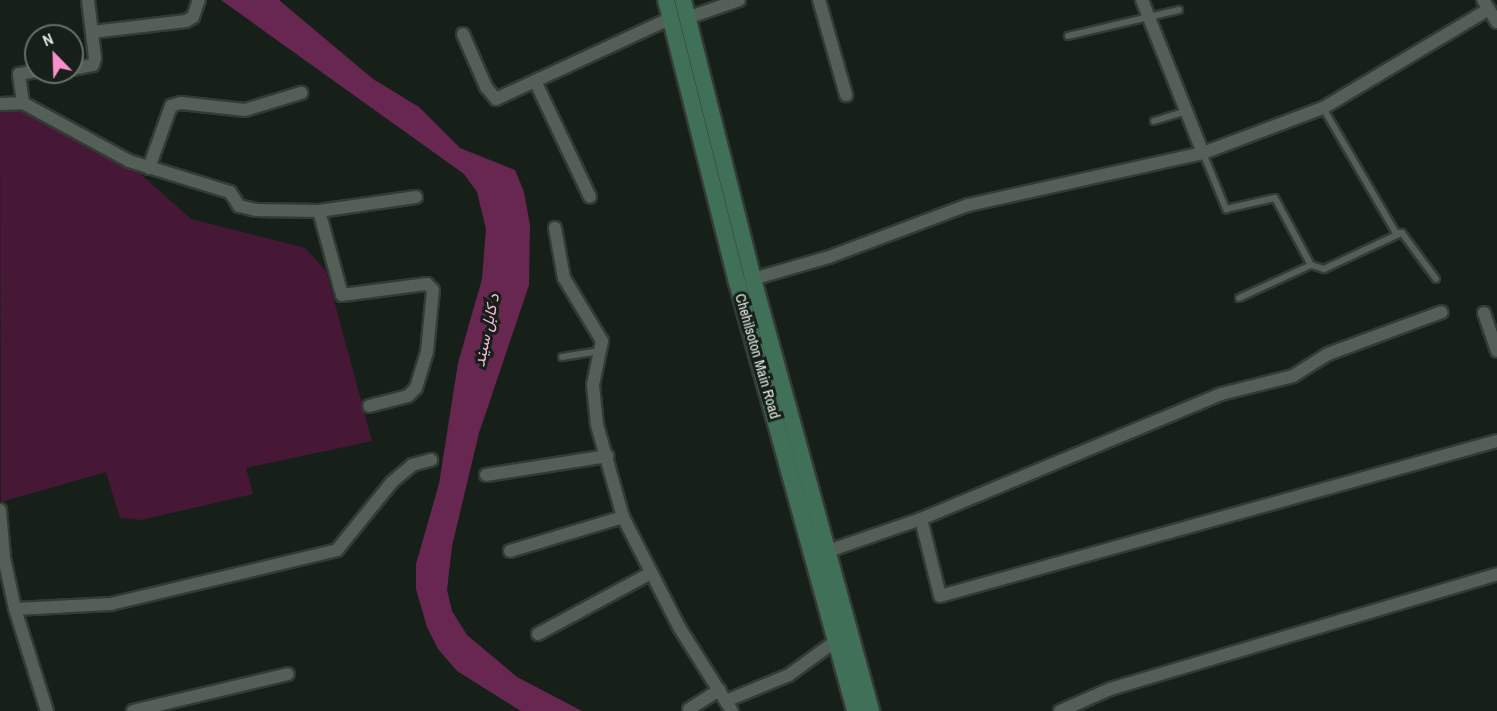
<!DOCTYPE html>
<html>
<head>
<meta charset="utf-8">
<style>
  body { margin:0 }
  #map { position:relative; width:1497px; height:711px; overflow:hidden; background:#162019; font-family:"Archivo Narrow",Vazirmatn,sans-serif }
  div>[style] { position:absolute }
  .green>* { inset:0; background:#471836 }
  .water>* { inset:0; background:#682750 }
  .roads { filter:drop-shadow(2px 0 #343a36) drop-shadow(-2px 0 #343a36) drop-shadow(0 2px #343a36) drop-shadow(0 -2px #343a36) }
  .lane>* { height:6px; margin:-3px; padding:0 3px; transform-origin:3px; border-radius:3px; background:#535f57 }
  .street>* { height:12px; margin:-6px; padding:0 6px; transform-origin:6px; border-radius:6px; background:#535f57 }
  .secondary>* { height:16px; margin:-8px; padding:0 8px; transform-origin:8px; border-radius:8px; background:#407058 }
  span { translate:-50% -50%; white-space:nowrap; text-align:center; line-height:1.15; -webkit-text-stroke:6px #162019; paint-order:stroke }
  .street-label { font-size:15px; color:#e1e8e3 }
  .water-label { font-size:16px; color:#f4b8d9; font-style:italic }
  .north { position:absolute; left:24px; top:24px; width:60px; height:60px; box-sizing:border-box; background:#162019; border:2px solid #67706a; border-radius:50%; rotate:337deg; font-size:16px; font-weight:700; line-height:24px; text-align:center; color:#e1e8e3 }
  .north::after { content:''; display:block; margin:auto; width:21px; height:27px; background:#f790cd; clip-path:polygon(50% 0,100% 100%,50% 72%,0 100%) }
</style>
</head>
<body>
<div id="map">
  <div class="green">
    <div style="clip-path:polygon(0 108px,20px 108px,137px 171px,191px 219px,305px 248px,326px 271px,372px 441px,246px 468px,253px 494px,141px 520px,120px 518px,106px 472px,1px 502px)"></div>
  </div>
  <div class="water">
    <div style="clip-path:polygon(221px 0,279px 0,373px 79px,419px 107px,460px 148px,515px 170px,524px 192px,530px 225px,529px 285px,479px 433px,452px 546px,447px 590px,452px 611px,467px 635px,517px 677px,582px 711px,521px 711px,457px 671px,438px 649px,427px 627px,416px 589px,416px 564px,439px 484px,458px 363px,482px 279px,486px 229px,477px 192px,464px 174px)"></div>
  </div>
  <div class="roads">
    <div class="lane">
      <div style="left:1068px;top:36px;width:114px;rotate:-13.2deg"></div>
      <div style="left:1323px;top:108px;width:145px;rotate:59.7deg"></div>
      <div style="left:1396px;top:233px;width:6px"></div>
      <div style="left:1402px;top:233px;width:57px;rotate:53.5deg"></div>
      <div style="left:1154px;top:121px;width:34px;rotate:-17deg"></div>
      <div style="left:1203px;top:153px;width:61px;rotate:67.7deg"></div>
      <div style="left:1226px;top:209px;width:50px;rotate:-12.7deg"></div>
      <div style="left:1275px;top:198px;width:76px;rotate:61.8deg"></div>
      <div style="left:1239px;top:298px;width:79px;rotate:-24.6deg"></div>
      <div style="left:1311px;top:265px;width:14px;rotate:17deg"></div>
      <div style="left:1324px;top:269px;width:85px;rotate:-25.1deg"></div>
      <div style="left:562px;top:357px;width:38px;rotate:-9deg"></div>
    </div>
    <div class="street">
      <div style="left:819px;top:0;width:99px;rotate:74.1deg"></div>
      <div style="left:1142px;top:0;width:165px;rotate:68.3deg"></div>
      <div style="left:1483px;top:0;width:26px;rotate:58deg"></div>
      <div style="left:687px;top:18px;width:55px;rotate:-19.1deg"></div>
      <div style="left:92px;top:32px;width:95px;rotate:-6.7deg"></div>
      <div style="left:186px;top:21px;width:8px;rotate:-30deg"></div>
      <div style="left:193px;top:17px;width:18px;rotate:-71deg"></div>
      <div style="left:463px;top:34px;width:58px;rotate:66.5deg"></div>
      <div style="left:486px;top:87px;width:16px;rotate:50deg"></div>
      <div style="left:496px;top:99px;width:193px;rotate:-24.8deg"></div>
      <div style="left:72px;top:69px;width:21px;rotate:-11deg"></div>
      <div style="left:93px;top:65px;width:7px;rotate:-74deg"></div>
      <div style="left:95px;top:58px;width:58px;rotate:-96.9deg"></div>
      <div style="left:535px;top:81px;width:128px;rotate:64.6deg"></div>
      <div style="left:23px;top:103px;width:29px;rotate:-98deg"></div>
      <div style="left:19px;top:74px;width:17px;rotate:-10deg"></div>
      <div style="left:0;top:104px;width:23px;rotate:-2deg"></div>
      <div style="left:23px;top:103px;width:121px;rotate:28.7deg"></div>
      <div style="left:129px;top:161px;width:106px;rotate:17.1deg"></div>
      <div style="left:230px;top:192px;width:17px;rotate:57deg"></div>
      <div style="left:239px;top:206px;width:17px;rotate:13deg"></div>
      <div style="left:256px;top:210px;width:63px;rotate:0.9deg"></div>
      <div style="left:319px;top:211px;width:98px;rotate:-8.2deg"></div>
      <div style="left:149px;top:168px;width:66px;rotate:-70.5deg"></div>
      <div style="left:171px;top:106px;width:10px;rotate:-17deg"></div>
      <div style="left:181px;top:103px;width:64px;rotate:6.2deg"></div>
      <div style="left:245px;top:110px;width:59px;rotate:-16.9deg"></div>
      <div style="left:319px;top:211px;width:87px;rotate:74.7deg"></div>
      <div style="left:342px;top:295px;width:86px;rotate:-7.4deg"></div>
      <div style="left:427px;top:284px;width:8px;rotate:45deg"></div>
      <div style="left:433px;top:290px;width:62px;rotate:95.5deg"></div>
      <div style="left:427px;top:352px;width:38px;rotate:107deg"></div>
      <div style="left:416px;top:388px;width:11px;rotate:135deg"></div>
      <div style="left:408px;top:396px;width:40px;rotate:165.6deg"></div>
      <div style="left:555px;top:228px;width:51px;rotate:79.8deg"></div>
      <div style="left:564px;top:278px;width:74px;rotate:58.9deg"></div>
      <div style="left:602px;top:341px;width:45px;rotate:101.6deg"></div>
      <div style="left:593px;top:385px;width:40px;rotate:84.3deg"></div>
      <div style="left:597px;top:425px;width:96px;rotate:74.2deg"></div>
      <div style="left:623px;top:517px;width:123px;rotate:63deg"></div>
      <div style="left:679px;top:627px;width:99px;rotate:57.8deg"></div>
      <div style="left:753px;top:279px;width:79px;rotate:-16.1deg"></div>
      <div style="left:829px;top:257px;width:148px;rotate:-20.5deg"></div>
      <div style="left:968px;top:205px;width:241px;rotate:-12.5deg"></div>
      <div style="left:1203px;top:153px;width:128px;rotate:-20.6deg"></div>
      <div style="left:1323px;top:108px;width:193px;rotate:-30.8deg"></div>
      <div style="left:1484px;top:313px;width:40px;rotate:71.1deg"></div>
      <div style="left:486px;top:475px;width:123px;rotate:-8.9deg"></div>
      <div style="left:0;top:510px;width:48px;rotate:85.2deg"></div>
      <div style="left:4px;top:558px;width:52px;rotate:77.8deg"></div>
      <div style="left:15px;top:609px;width:107px;rotate:72.6deg"></div>
      <div style="left:921px;top:519px;width:79px;rotate:76.1deg"></div>
      <div style="left:940px;top:596px;width:578px;rotate:-15.55deg"></div>
      <div style="left:510px;top:551px;width:118px;rotate:-16.7deg"></div>
      <div style="left:828px;top:551px;width:98px;rotate:-19deg"></div>
      <div style="left:921px;top:519px;width:325px;rotate:-22.6deg"></div>
      <div style="left:1221px;top:394px;width:74px;rotate:-14deg"></div>
      <div style="left:1293px;top:376px;width:41px;rotate:-32.2deg"></div>
      <div style="left:1328px;top:354px;width:121px;rotate:-20.2deg"></div>
      <div style="left:15px;top:609px;width:96px;rotate:-3deg"></div>
      <div style="left:111px;top:604px;width:232px;rotate:-13.4deg"></div>
      <div style="left:337px;top:550px;width:87px;rotate:-51deg"></div>
      <div style="left:392px;top:482px;width:26px;rotate:-40deg"></div>
      <div style="left:412px;top:465px;width:20px;rotate:-15deg"></div>
      <div style="left:538px;top:634px;width:128px;rotate:-28.4deg"></div>
      <div style="left:728px;top:700px;width:66px;rotate:-22.3deg"></div>
      <div style="left:789px;top:675px;width:59px;rotate:-36.1deg"></div>
      <div style="left:689px;top:709px;width:36px;rotate:-32deg"></div>
      <div style="left:133px;top:711px;width:159px;rotate:-13.4deg"></div>
      <div style="left:1060px;top:711px;width:55px;rotate:-23.7deg"></div>
      <div style="left:1110px;top:689px;width:404px;rotate:-16.5deg"></div>
    </div>
    <div class="secondary">
      <div style="left:666px;top:0;width:291px;rotate:75.9deg"></div>
      <div style="left:737px;top:282px;width:445px;rotate:74.6deg"></div>
      <div style="left:683px;top:0;width:288px;rotate:75.9deg"></div>
      <div style="left:753px;top:279px;width:448px;rotate:74.7deg"></div>
    </div>
  </div>
  <div class="street-label">
    <span style="left:758px;top:356px;rotate:74deg">Chehilsoton Main Road</span>
  </div>
  <div class="water-label">
    <span style="left:486px;top:330px;rotate:-78deg">د کابل سيند</span>
  </div>
  <div class="north">N</div>
</div>
</body>
</html>
